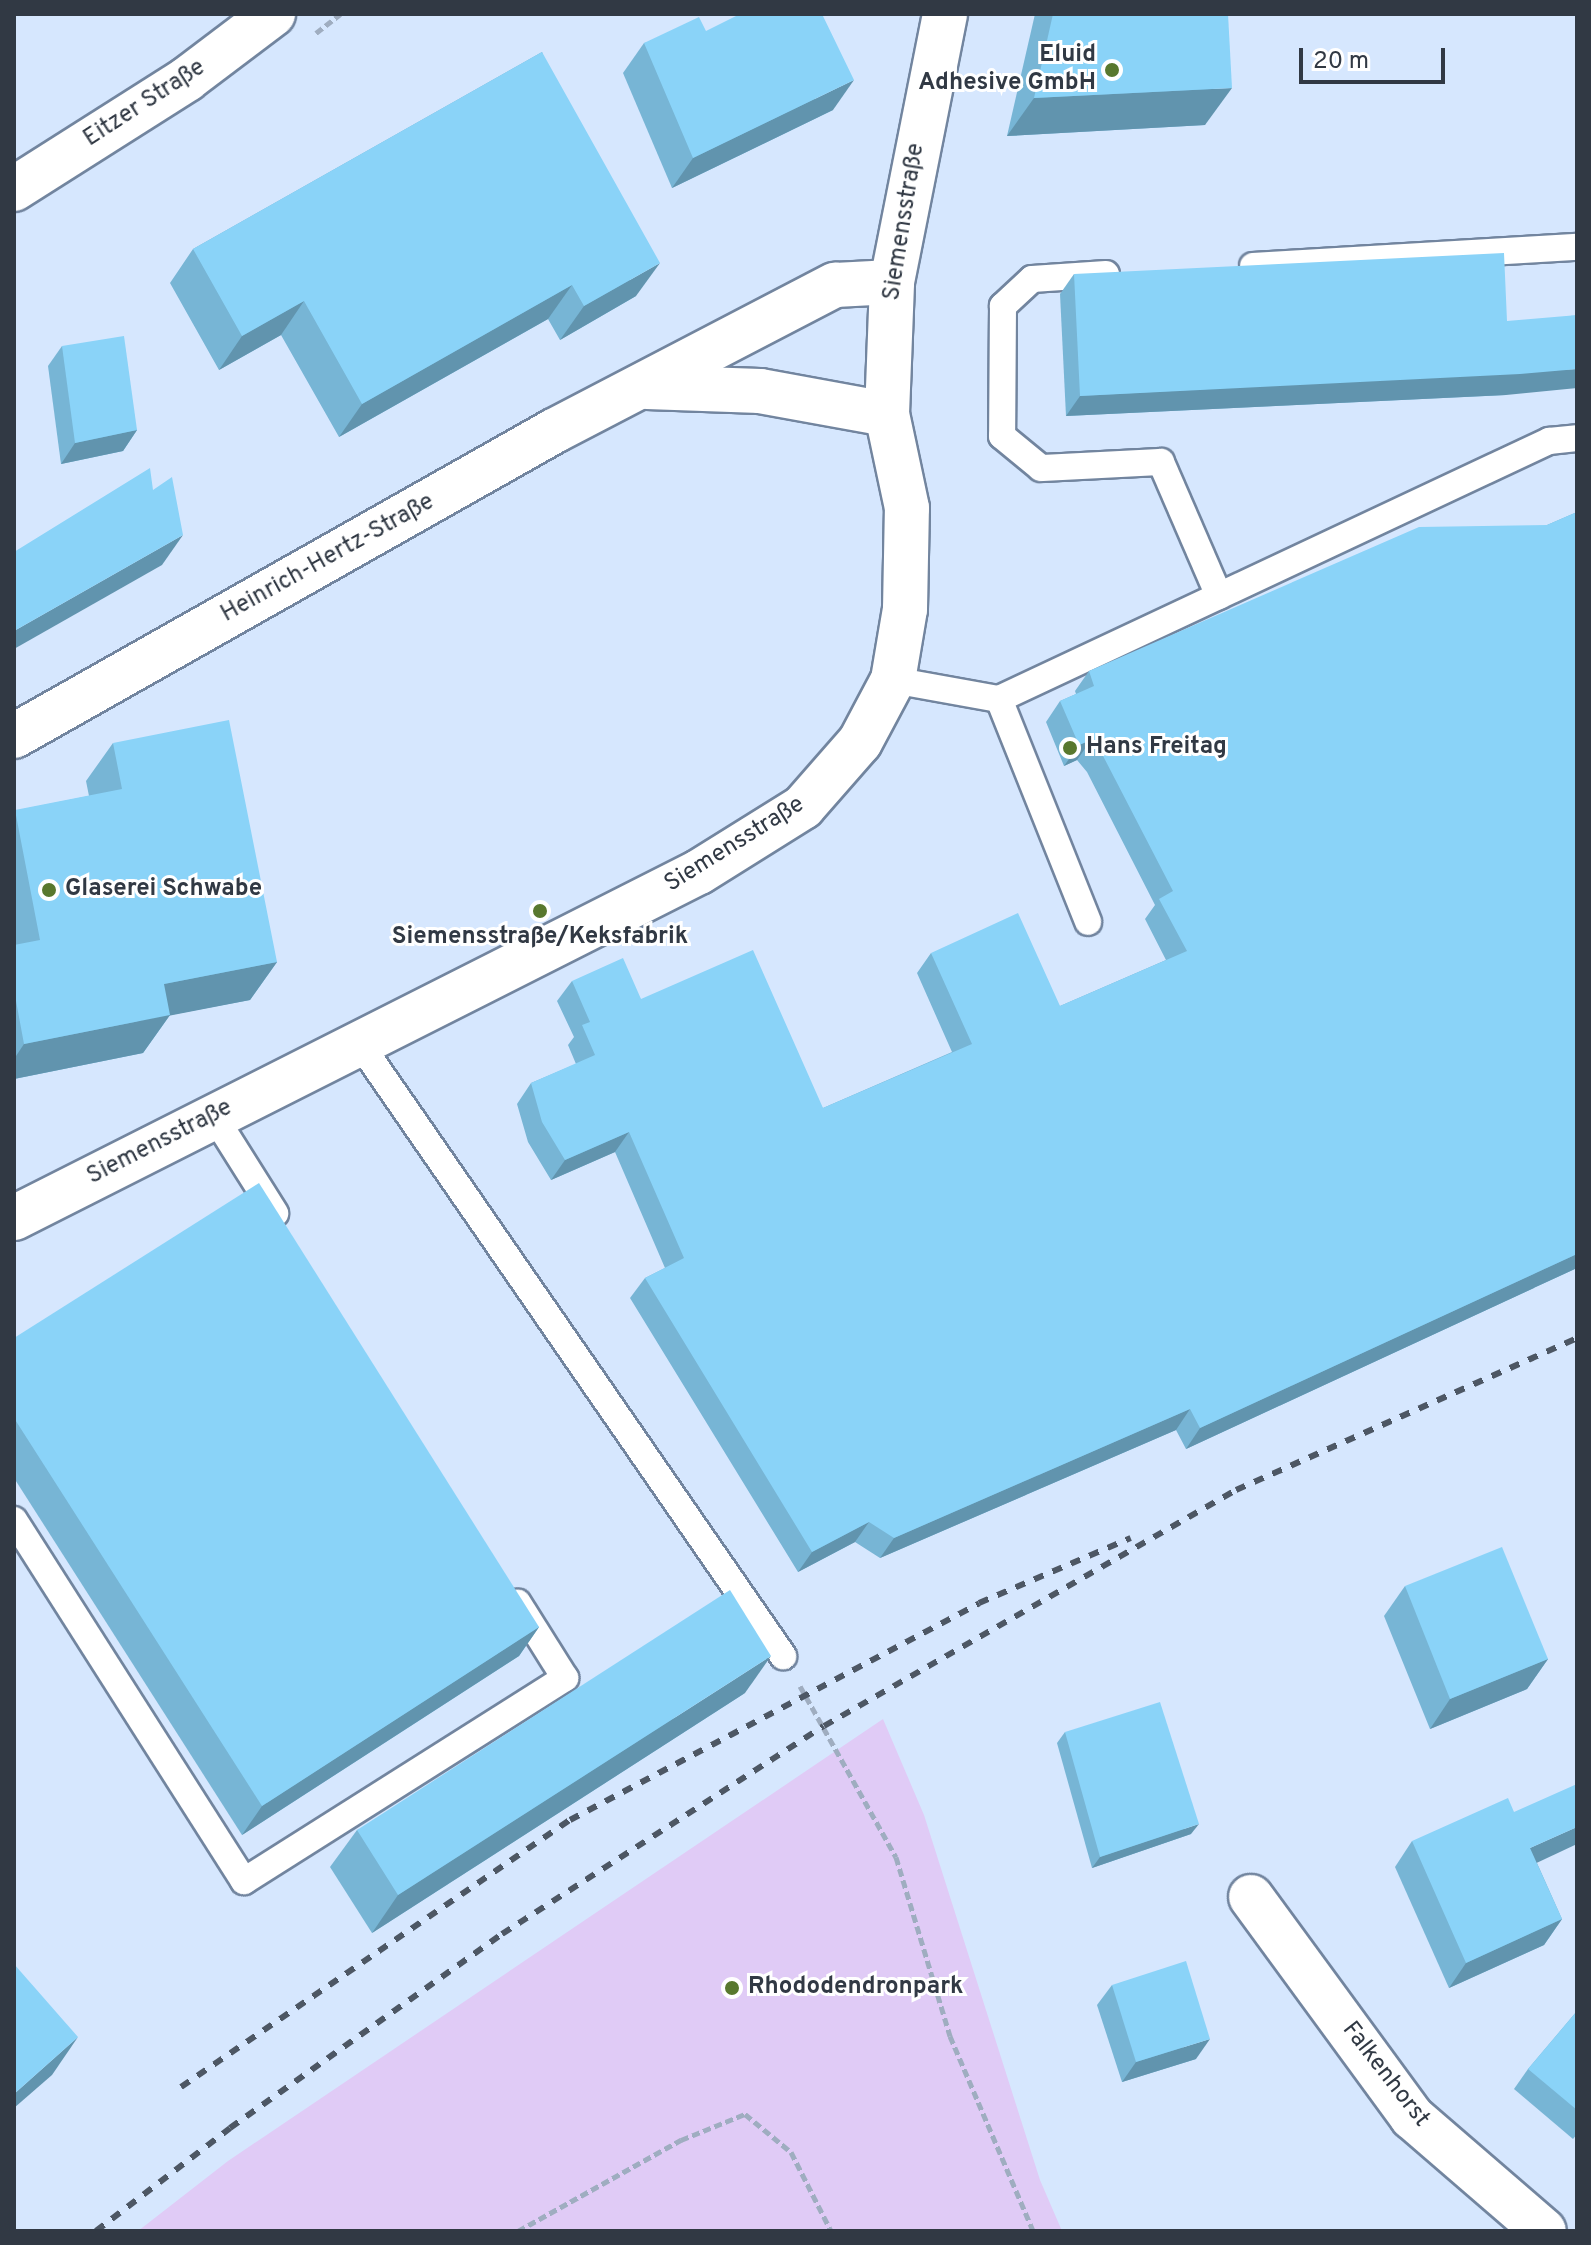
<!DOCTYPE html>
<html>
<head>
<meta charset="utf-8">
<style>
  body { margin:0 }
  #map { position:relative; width:1591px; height:2245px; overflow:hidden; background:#d6e7fe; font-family:Overpass,sans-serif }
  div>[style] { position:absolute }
  .green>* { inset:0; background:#e0cbf6 }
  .path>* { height:5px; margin-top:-2.5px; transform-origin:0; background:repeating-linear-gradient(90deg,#9fadc0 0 8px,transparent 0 12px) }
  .roads { filter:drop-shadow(2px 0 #72859f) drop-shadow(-2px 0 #72859f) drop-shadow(0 2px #72859f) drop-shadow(0 -2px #72859f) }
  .service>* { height:26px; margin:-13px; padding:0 13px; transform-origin:13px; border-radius:13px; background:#fff }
  .minor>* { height:44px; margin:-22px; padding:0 22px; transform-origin:22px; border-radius:22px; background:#fff }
  .secondary>* { height:44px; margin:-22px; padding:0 22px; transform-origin:22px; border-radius:22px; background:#fff }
  .rail>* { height:6px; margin-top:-3px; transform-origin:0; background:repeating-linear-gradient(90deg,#4d5764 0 10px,transparent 0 20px) }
  .wall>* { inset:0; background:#77b5d5 }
  .shaded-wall>* { inset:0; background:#6194ae }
  .building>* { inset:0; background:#8ad3f8 }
  .dots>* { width:22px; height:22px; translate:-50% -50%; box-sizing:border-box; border:4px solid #fff; border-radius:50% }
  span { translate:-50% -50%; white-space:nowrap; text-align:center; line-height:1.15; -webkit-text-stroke:6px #fff; paint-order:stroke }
  .poi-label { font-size:24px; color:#313944; font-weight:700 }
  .right { translate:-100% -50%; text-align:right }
  .left { translate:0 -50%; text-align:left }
  .street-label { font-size:24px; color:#313944 }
  .frame { position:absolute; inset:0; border:16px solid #313944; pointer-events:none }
  .scale { position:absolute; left:1299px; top:48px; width:146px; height:36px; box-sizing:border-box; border:4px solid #313944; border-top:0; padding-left:10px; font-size:24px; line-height:28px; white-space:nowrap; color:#313944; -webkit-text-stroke:6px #fff; paint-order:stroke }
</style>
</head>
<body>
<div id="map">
  <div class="green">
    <div style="clip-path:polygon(883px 1719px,924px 1815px,1040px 2180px,1062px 2231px,138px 2231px,228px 2161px)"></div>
  </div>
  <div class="path">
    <div style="left:316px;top:33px;width:31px;rotate:-38deg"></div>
    <div style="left:800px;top:1686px;width:196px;rotate:60.7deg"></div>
    <div style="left:896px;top:1857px;width:187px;rotate:73.2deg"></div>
    <div style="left:950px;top:2036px;width:212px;rotate:66.9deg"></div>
    <div style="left:518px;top:2231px;width:187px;rotate:-29.2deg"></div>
    <div style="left:681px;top:2140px;width:69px;rotate:-22.1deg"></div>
    <div style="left:745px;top:2114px;width:60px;rotate:39.6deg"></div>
    <div style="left:791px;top:2152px;width:89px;rotate:63.1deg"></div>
  </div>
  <div class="roads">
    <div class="service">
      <div style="left:1253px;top:266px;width:325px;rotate:-3.4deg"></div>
      <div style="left:1106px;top:274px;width:74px;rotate:176.1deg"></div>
      <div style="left:1032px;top:279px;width:40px;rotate:137deg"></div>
      <div style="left:1003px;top:306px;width:130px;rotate:90.4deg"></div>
      <div style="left:1002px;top:436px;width:50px;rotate:39.4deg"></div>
      <div style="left:1041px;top:468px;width:120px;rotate:-2.9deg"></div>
      <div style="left:1161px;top:462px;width:146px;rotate:66.6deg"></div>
      <div style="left:893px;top:680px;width:108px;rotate:10.2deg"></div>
      <div style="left:999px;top:699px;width:240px;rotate:68.2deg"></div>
      <div style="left:999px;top:699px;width:608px;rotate:-25.13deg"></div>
      <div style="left:1549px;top:441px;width:28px;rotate:-6deg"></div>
      <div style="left:358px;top:1041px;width:748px;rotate:55.35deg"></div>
      <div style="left:214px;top:1116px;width:115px;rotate:57.8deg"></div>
      <div style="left:14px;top:1520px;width:428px;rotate:57.5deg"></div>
      <div style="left:244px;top:1881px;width:380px;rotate:-32.3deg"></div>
      <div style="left:565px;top:1678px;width:89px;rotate:-122.1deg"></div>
    </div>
    <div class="minor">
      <div style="left:647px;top:387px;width:113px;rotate:2deg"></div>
      <div style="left:760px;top:391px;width:129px;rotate:10.3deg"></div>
      <div style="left:14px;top:736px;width:620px;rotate:-29.46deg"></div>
      <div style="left:554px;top:431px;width:317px;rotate:-27.5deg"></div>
      <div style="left:835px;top:285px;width:57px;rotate:-3deg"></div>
      <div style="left:14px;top:1218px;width:767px;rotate:-26.8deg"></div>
      <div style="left:699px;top:872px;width:123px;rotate:-32deg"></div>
      <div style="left:803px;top:807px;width:86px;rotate:-48.8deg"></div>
      <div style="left:860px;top:742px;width:70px;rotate:-62deg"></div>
      <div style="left:893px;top:680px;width:72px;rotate:-80.4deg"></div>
      <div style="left:905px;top:609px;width:101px;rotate:-88.9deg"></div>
      <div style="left:907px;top:508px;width:96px;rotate:-102deg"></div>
      <div style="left:887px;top:414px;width:132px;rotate:-87.8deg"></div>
      <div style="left:892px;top:282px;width:273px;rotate:-78.8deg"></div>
      <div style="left:1251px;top:1897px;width:273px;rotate:53.8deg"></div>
      <div style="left:1412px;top:2117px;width:174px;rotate:40.8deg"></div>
    </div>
    <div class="secondary">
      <div style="left:14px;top:189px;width:205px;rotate:-32.4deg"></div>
      <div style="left:187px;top:79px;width:108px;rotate:-37.1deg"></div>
    </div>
  </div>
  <div class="rail">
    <div style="left:181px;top:2087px;width:472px;rotate:-34.5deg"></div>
    <div style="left:570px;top:1820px;width:463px;rotate:-27.9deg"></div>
    <div style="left:979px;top:1603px;width:165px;rotate:-23.2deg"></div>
    <div style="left:96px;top:2231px;width:169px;rotate:-37.5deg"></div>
    <div style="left:230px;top:2128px;width:334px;rotate:-35.5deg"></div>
    <div style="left:502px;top:1934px;width:383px;rotate:-32.9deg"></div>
    <div style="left:824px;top:1726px;width:475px;rotate:-29.8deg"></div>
    <div style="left:1236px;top:1490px;width:373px;rotate:-24deg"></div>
  </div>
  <div class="wall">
    <div style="clip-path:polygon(1035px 14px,1228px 14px,1205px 125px,1007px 136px)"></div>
    <div style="clip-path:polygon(706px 31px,833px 110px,672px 188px,623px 73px,644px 43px)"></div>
    <div style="clip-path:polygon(542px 52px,636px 296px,560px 340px,548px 319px,339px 437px,281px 335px,219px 370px,170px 283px,193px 249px)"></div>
    <div style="clip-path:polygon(1074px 274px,1506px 395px,1066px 416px,1060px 294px)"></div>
    <div style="clip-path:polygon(62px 346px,137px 430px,123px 451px,61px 464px,48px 366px)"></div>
    <div style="clip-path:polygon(1577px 512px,1577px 1268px,1186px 1449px,1176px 1430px,880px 1558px,855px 1542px,798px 1572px,630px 1298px,645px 1278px,665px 1268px,615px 1152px,551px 1180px,528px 1142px,517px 1104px,531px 1083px,576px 1064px,568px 1045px,574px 1037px,557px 1001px,572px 981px,641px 999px,823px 1108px,952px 1052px,917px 973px,931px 953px,1060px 1006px,1166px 960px,1145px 919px,1155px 905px,1087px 772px,1077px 760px,1064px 766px,1046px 722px,1060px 701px,1076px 694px,1075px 691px,1089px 671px,1547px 525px)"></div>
    <div style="clip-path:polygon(113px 743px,277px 962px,250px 1000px,170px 1015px,143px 1053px,14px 1079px,14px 811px,89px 796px,86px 781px)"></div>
    <div style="clip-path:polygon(14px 1338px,539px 1627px,519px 1656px,242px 1835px,14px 1478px)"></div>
    <div style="clip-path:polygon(1405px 1586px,1548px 1659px,1527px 1689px,1430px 1729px,1384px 1616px)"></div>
    <div style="clip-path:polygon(745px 1693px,372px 1933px,330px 1867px,357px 1830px)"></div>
    <div style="clip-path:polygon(1065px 1732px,1191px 1834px,1092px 1868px,1057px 1743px)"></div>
    <div style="clip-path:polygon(1412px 1841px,1537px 1863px,1562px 1919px,1544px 1945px,1449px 1988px,1395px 1867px)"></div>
    <div style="clip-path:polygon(1112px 1985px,1196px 2059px,1122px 2082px,1097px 2005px)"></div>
    <div style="clip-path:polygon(1577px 2011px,1577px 2134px,1573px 2139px,1514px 2089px,1528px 2069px)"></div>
  </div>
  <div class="shaded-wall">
    <div style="clip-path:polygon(854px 80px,833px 110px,672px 188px,693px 158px)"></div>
    <div style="clip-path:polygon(1232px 88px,1205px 125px,1007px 136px,1034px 98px)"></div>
    <div style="clip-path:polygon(660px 263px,636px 296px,560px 340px,584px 306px)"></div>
    <div style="clip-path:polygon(572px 285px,548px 319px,339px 437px,362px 404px)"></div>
    <div style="clip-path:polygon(304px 301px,281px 335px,219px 370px,242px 336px)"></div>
    <div style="clip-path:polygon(1577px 369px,1577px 388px,1506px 395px,1066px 416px,1080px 396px)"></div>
    <div style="clip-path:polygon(137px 430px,123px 451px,61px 464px,75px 443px)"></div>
    <div style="clip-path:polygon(183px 535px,162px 565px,14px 649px,14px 631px)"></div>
    <div style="clip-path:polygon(1091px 740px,1077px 760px,1064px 766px,1079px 745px)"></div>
    <div style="clip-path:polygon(277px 962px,250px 1000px,137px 1022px,164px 984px)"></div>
    <div style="clip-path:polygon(170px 1015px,143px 1053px,14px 1079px,14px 1059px,24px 1044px)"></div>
    <div style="clip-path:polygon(629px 1132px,615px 1152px,551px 1180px,565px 1160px)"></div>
    <div style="clip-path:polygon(1577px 1254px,1577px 1268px,1186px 1449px,1200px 1428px)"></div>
    <div style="clip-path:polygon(1190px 1409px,1176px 1430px,880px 1558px,894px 1538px)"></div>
    <div style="clip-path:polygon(869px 1522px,855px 1542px,798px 1572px,812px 1552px)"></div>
    <div style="clip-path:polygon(539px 1627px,519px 1656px,242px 1835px,262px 1806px)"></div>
    <div style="clip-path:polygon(771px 1656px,745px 1693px,372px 1933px,398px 1895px)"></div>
    <div style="clip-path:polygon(1548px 1659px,1527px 1689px,1430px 1729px,1450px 1699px)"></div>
    <div style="clip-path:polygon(1199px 1824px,1191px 1834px,1092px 1868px,1100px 1857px)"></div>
    <div style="clip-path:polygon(1577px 1827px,1577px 1844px,1513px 1874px,1530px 1848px)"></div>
    <div style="clip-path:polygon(1562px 1919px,1544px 1945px,1449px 1988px,1466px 1963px)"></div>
    <div style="clip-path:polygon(78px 2037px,52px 2075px,14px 2108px,14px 2094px)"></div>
    <div style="clip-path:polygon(1210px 2039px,1196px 2059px,1122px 2082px,1136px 2062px)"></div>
  </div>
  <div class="building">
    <div style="clip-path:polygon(740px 14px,822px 14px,854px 80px,693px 158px,644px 43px,699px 17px,706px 31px)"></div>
    <div style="clip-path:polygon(1053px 14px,1228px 14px,1232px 88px,1034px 98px)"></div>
    <div style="clip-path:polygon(542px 52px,660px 263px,584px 306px,572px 285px,362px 404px,304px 301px,242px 336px,193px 249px)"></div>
    <div style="clip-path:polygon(1504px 253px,1507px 321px,1577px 315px,1577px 369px,1520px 374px,1080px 396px,1074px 274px)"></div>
    <div style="clip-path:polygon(124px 336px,137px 430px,75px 443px,62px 346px)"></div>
    <div style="clip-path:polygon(150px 468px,153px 490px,172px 477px,183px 535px,14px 631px,14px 552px)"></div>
    <div style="clip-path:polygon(1577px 512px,1577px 1254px,1200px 1428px,1190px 1409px,894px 1538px,869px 1522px,812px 1552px,645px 1278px,684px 1258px,629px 1132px,565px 1160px,542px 1122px,531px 1083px,595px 1055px,582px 1025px,590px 1022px,572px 981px,623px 958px,641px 999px,753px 950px,823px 1108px,972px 1044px,931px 953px,1018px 913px,1060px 1006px,1187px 951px,1159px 899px,1173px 891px,1101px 752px,1091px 740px,1079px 745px,1060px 701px,1094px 686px,1089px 671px,1419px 527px,1547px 525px)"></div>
    <div style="clip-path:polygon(229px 720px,277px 962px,164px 984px,170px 1015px,24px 1044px,14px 990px,14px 945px,40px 940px,15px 810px,122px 789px,113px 743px)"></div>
    <div style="clip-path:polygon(259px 1183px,539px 1627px,262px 1806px,14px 1418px,14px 1338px)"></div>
    <div style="clip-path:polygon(1502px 1547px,1548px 1659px,1450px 1699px,1405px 1586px)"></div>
    <div style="clip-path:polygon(730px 1590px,771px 1656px,398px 1895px,357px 1830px)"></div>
    <div style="clip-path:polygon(1160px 1702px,1199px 1824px,1100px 1857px,1065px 1732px)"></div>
    <div style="clip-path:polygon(1577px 1784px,1577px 1827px,1530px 1848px,1562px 1919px,1466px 1963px,1412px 1841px,1508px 1798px,1514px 1812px)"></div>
    <div style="clip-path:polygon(1186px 1961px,1210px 2039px,1136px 2062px,1112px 1985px)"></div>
    <div style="clip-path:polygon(14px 1964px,78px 2037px,14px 2094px)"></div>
    <div style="clip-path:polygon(1577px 2011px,1577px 2110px,1528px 2069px)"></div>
  </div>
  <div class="dots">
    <div style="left:1112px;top:70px;background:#58782e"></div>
    <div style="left:1070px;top:748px;background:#58782e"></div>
    <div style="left:49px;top:890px;background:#58782e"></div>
    <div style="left:540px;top:911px;background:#58782e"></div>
    <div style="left:732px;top:1988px;background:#58782e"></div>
  </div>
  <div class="poi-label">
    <span class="right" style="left:1096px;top:70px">Eluid<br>Adhesive GmbH</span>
    <span class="left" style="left:1086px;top:748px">Hans Freitag</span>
    <span class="left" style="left:65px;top:890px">Glaserei Schwabe</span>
    <span style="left:540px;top:938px">Siemensstraße/Keksfabrik</span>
    <span class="left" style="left:748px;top:1988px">Rhododendronpark</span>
  </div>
  <div class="street-label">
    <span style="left:145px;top:104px;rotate:-33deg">Eitzer Straße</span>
    <span style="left:905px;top:222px;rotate:-81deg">Siemensstraße</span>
    <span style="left:328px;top:559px;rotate:-29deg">Heinrich-Hertz-Straße</span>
    <span style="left:735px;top:845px;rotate:-32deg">Siemensstraße</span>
    <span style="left:160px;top:1143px;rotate:-27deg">Siemensstraße</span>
    <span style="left:1385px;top:2075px;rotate:52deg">Falkenhorst</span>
  </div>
  <div class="frame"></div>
  <div class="scale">20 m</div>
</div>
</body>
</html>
